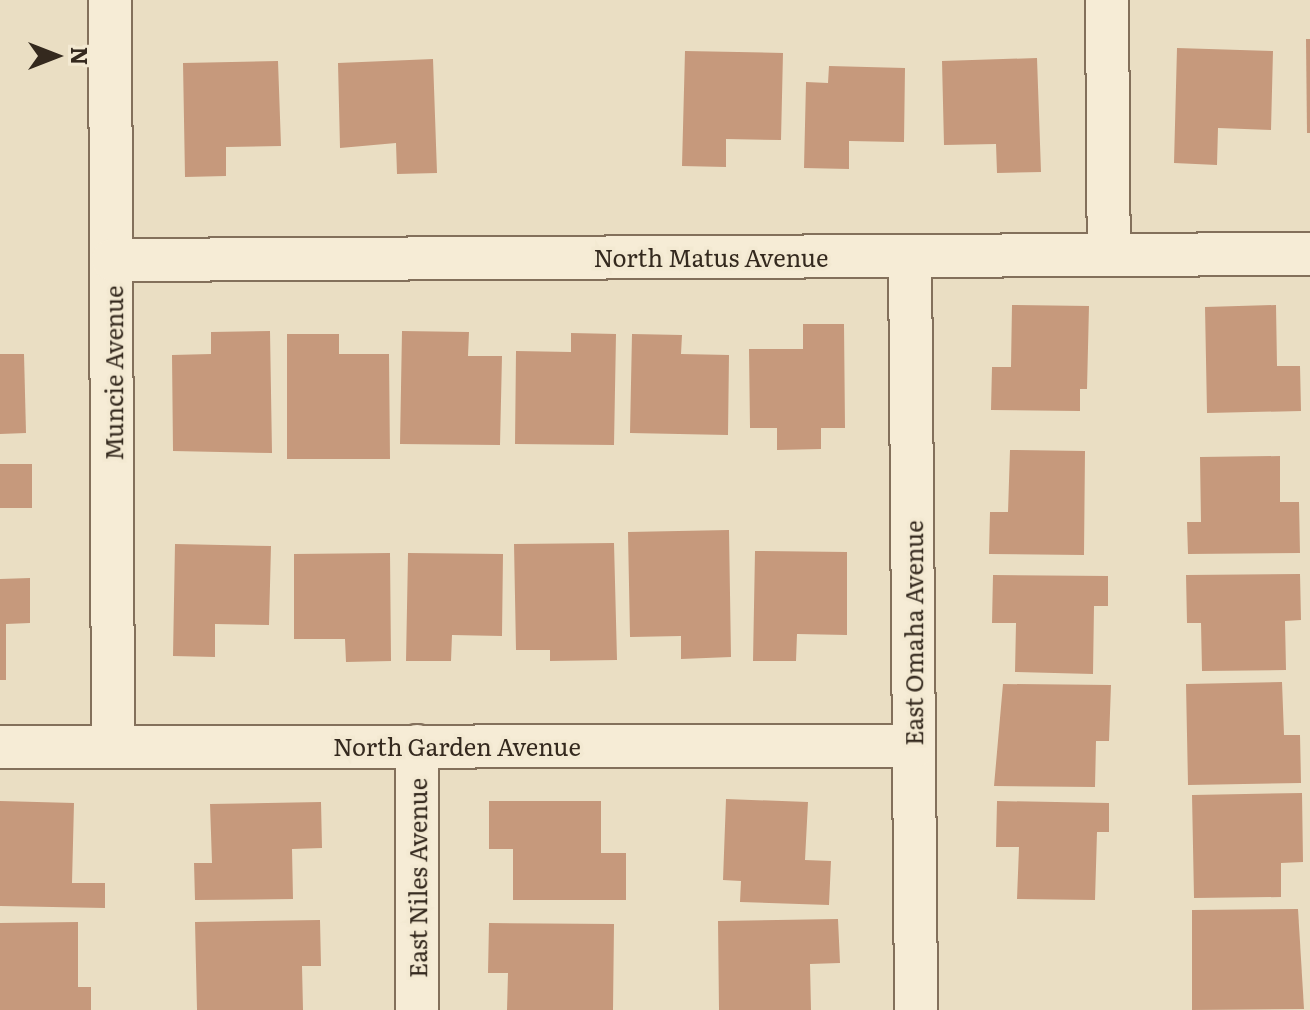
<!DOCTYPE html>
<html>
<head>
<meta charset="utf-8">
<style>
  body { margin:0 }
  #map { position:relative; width:1310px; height:1010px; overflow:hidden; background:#eadec3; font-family:Literata,serif }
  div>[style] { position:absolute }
  .building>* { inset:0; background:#c6997c }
  .roads { filter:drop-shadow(2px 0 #83705b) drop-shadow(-2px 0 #83705b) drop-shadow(0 2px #83705b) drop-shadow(0 -2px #83705b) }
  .minor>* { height:42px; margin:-21px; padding:0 21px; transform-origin:21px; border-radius:21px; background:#f6ecd6 }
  span { translate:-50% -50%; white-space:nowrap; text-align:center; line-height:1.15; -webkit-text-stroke:7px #f3e9d2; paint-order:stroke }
  .street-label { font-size:24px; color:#34291e }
  .north { position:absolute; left:16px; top:16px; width:80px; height:80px; -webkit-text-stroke:6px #f3e9d2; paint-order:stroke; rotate:90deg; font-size:22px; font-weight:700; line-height:32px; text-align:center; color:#34291e }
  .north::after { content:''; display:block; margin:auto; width:28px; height:36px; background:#34291e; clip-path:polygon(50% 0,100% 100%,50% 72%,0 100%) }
</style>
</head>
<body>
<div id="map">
  <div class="building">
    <div style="clip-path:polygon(1306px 39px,1310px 39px,1310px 133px,1307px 133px)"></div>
    <div style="clip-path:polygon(1177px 48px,1273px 51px,1271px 130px,1218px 128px,1217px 165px,1174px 163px)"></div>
    <div style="clip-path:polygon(685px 51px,783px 53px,781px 140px,726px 139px,726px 167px,682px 166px)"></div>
    <div style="clip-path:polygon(1037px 58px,1041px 172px,997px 173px,996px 144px,944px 145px,942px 61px)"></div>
    <div style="clip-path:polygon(433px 59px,437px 173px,397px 174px,396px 143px,340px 148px,338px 63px)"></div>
    <div style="clip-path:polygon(278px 61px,281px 146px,226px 147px,226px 176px,185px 177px,183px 63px)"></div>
    <div style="clip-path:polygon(829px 66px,905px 68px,904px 142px,849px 141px,849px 169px,804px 168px,806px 82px,828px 83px)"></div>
    <div style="clip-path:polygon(1012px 305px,1089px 306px,1087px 389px,1080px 389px,1080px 411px,991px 410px,992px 367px,1011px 367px)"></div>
    <div style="clip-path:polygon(1276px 305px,1277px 366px,1300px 366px,1301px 411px,1207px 413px,1205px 307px)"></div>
    <div style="clip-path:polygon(803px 324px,844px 324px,845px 428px,821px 428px,821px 449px,777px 450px,777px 428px,750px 428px,749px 349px,803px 349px)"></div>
    <div style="clip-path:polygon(270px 331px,272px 453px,173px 451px,172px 355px,211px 354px,211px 332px)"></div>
    <div style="clip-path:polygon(402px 331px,469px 332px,468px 356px,502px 356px,500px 445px,400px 444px)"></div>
    <div style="clip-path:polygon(571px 333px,616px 334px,614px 445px,515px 444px,516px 351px,571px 352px)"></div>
    <div style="clip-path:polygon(287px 334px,339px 334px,339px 354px,389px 354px,390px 459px,287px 459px)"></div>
    <div style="clip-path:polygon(632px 334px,682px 335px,681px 354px,729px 355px,728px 435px,630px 433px)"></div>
    <div style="clip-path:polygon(0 354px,24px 354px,26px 433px,0 434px)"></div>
    <div style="clip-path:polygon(1010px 450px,1085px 451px,1084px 555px,989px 554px,990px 512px,1008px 512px)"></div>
    <div style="clip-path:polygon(1280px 456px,1280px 502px,1299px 502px,1300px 553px,1188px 554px,1187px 522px,1201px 522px,1200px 457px)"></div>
    <div style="clip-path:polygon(0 464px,32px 464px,32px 508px,0 508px)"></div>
    <div style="clip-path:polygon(729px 530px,731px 657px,681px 659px,681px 636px,630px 637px,628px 532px)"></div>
    <div style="clip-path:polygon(614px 543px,617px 660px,550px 661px,550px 650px,516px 650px,514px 544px)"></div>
    <div style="clip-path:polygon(175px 544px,271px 546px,269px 625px,215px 624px,215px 657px,173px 656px)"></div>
    <div style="clip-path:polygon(755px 551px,847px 552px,847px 635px,797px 634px,796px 661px,753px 661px)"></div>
    <div style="clip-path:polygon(390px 553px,391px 661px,346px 662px,345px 639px,294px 639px,294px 554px)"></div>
    <div style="clip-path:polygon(408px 553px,503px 554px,502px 636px,452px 635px,451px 661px,406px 661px)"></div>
    <div style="clip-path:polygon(1300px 574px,1301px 620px,1285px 621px,1286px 670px,1202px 671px,1201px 623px,1187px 623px,1186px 575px)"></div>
    <div style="clip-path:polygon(993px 575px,1108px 576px,1108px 606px,1094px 606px,1093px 674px,1015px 672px,1016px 623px,992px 623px)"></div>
    <div style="clip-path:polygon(30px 578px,30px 623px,6px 624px,6px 680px,0 680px,0 579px)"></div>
    <div style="clip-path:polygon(1282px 682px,1284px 735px,1300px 735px,1301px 783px,1188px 785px,1186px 684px)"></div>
    <div style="clip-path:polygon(1003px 684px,1111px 685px,1109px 741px,1096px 741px,1095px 787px,994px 786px)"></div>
    <div style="clip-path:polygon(1302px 793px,1303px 862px,1281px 863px,1281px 897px,1194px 898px,1192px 795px)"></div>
    <div style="clip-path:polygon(726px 799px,808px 802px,805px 860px,831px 861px,829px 905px,740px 902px,741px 881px,723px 880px)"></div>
    <div style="clip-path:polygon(0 801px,74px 803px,72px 883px,105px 883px,105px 908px,0 906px)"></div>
    <div style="clip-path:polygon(489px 801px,601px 801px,601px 853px,626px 853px,626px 900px,513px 900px,513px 849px,489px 849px)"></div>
    <div style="clip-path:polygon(997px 801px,1109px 803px,1109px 832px,1097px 832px,1095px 900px,1017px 899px,1019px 847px,996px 847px)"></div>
    <div style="clip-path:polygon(321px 802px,322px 848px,292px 849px,293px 899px,195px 900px,194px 863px,212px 863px,210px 804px)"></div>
    <div style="clip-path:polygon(1298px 909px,1304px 1009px,1192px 1010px,1192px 910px)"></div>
    <div style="clip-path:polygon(838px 919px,840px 963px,810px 964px,811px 1010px,719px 1010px,718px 921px)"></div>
    <div style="clip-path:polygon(320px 920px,321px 966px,302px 966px,303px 1010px,197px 1010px,195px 922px)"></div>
    <div style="clip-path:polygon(78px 922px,78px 987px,91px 987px,91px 1010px,0 1010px,0 923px)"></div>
    <div style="clip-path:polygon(489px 923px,614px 924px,613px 1010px,507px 1010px,508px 973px,488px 973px)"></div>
  </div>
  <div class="roads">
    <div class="minor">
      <div style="left:110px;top:0;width:747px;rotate:89.77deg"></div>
      <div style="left:1107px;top:0;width:255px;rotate:89.6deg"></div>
      <div style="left:910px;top:256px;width:754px;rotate:89.54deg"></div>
      <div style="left:113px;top:260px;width:1197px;rotate:-0.29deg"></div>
      <div style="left:417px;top:746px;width:264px;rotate:90deg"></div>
      <div style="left:0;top:747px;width:914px;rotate:-0.06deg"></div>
    </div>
  </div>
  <div class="street-label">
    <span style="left:711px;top:257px">North Matus Avenue</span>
    <span style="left:113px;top:373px;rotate:-90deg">Muncie Avenue</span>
    <span style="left:913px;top:633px;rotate:-90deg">East Omaha Avenue</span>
    <span style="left:457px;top:746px">North Garden Avenue</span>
    <span style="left:417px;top:878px;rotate:-90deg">East Niles Avenue</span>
  </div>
  <div class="north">N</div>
</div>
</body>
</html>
